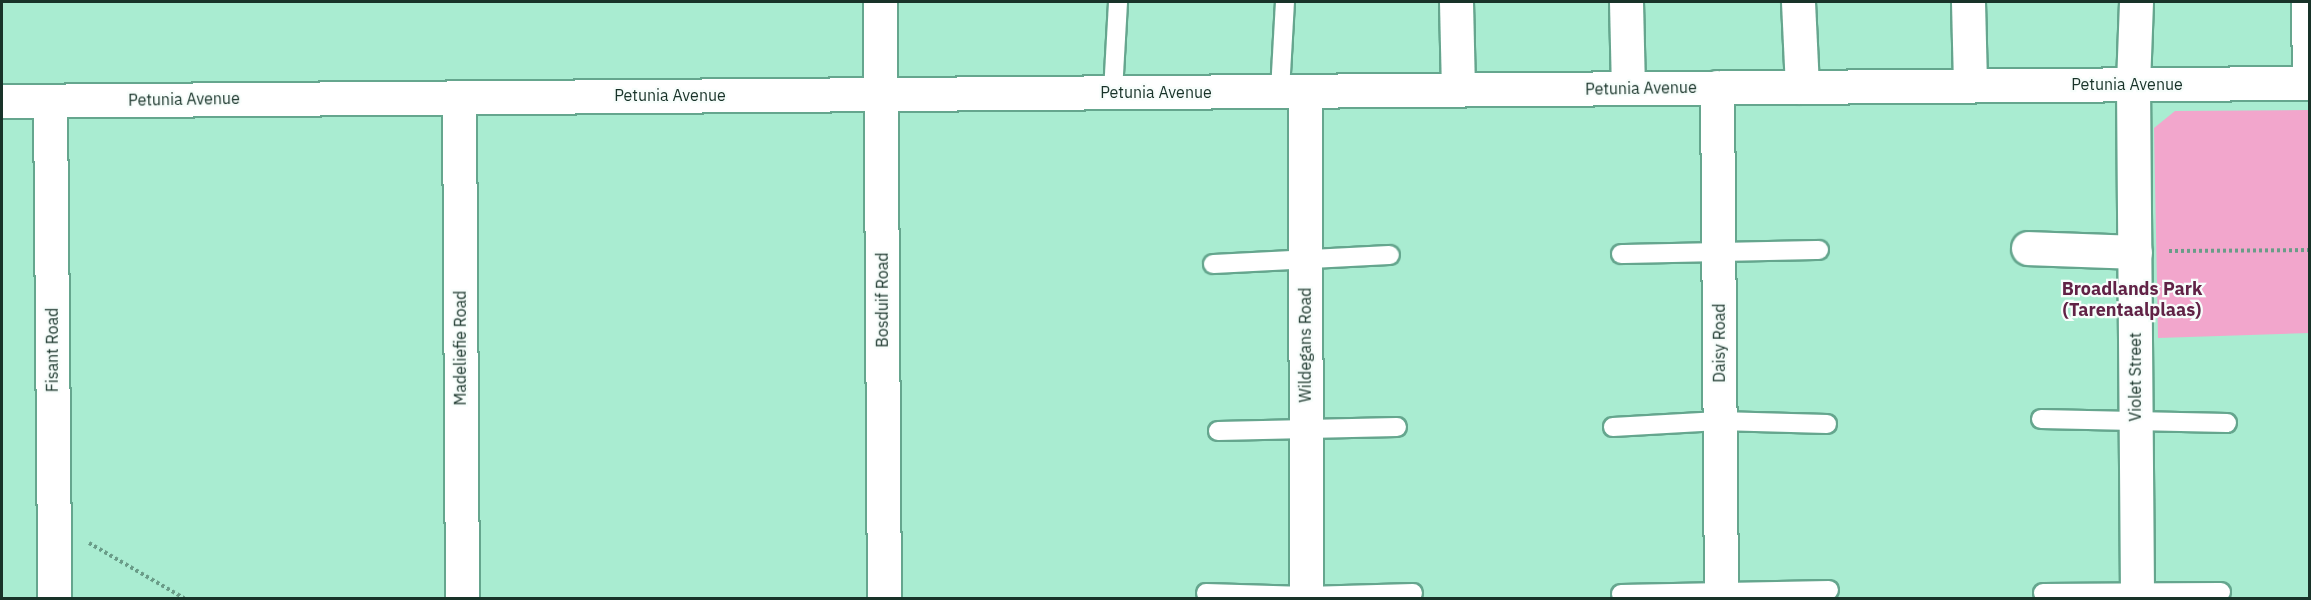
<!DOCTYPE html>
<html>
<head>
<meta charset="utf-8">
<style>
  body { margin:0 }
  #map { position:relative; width:2311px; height:600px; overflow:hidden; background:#a9ecd1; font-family:"IBM Plex Sans",sans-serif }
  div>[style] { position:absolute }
  .green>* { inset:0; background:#f2a6cc }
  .path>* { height:4px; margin-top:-2px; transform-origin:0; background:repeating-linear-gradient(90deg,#6a9c88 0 3px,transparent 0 6px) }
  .roads { filter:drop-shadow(2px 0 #65a68e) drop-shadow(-2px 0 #65a68e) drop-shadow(0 2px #65a68e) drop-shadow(0 -2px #65a68e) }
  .lane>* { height:18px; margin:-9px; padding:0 9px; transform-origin:9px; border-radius:9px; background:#fff }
  .street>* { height:33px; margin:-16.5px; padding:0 16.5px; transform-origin:16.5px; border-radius:16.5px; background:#fff }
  span { translate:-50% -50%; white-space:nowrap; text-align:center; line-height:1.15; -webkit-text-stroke:4.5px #f7fdfb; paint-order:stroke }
  .street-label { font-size:16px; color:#183329 }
  .neighbourhood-label { font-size:18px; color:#612246; font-weight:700 }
  .frame { position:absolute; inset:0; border:3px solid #183329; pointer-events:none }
</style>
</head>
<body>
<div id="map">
  <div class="green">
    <div style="clip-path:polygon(2309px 110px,2309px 333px,2158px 338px,2154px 128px,2175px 111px)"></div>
  </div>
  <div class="path">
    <div style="left:2169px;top:251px;width:141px;rotate:-0.4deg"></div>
    <div style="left:89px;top:543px;width:110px;rotate:30.1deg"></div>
  </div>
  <div class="roads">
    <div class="lane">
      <div style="left:1280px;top:91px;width:89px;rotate:-86.8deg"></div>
      <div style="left:1113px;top:92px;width:90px;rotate:-86.8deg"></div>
      <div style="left:1621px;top:254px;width:198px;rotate:-1.2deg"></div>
      <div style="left:1213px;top:264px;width:177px;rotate:-2.9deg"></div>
      <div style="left:2041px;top:419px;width:186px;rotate:1.2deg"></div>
      <div style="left:1613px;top:427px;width:106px;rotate:-3.2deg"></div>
      <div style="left:1719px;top:421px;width:108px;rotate:1.6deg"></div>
      <div style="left:1218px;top:431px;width:179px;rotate:-1.3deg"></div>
      <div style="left:1206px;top:593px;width:100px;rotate:1.7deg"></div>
      <div style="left:1306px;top:596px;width:107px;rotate:-1.6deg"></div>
      <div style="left:2043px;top:593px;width:178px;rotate:-0.3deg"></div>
      <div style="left:1621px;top:594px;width:208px;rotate:-1.1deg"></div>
    </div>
    <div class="street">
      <div style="left:880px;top:2px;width:596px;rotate:89.62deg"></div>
      <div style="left:1456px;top:2px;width:87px;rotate:88.7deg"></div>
      <div style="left:1626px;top:2px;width:86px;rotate:88.7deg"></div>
      <div style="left:1798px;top:2px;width:85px;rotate:87.3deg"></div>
      <div style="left:1968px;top:2px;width:83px;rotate:88.6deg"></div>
      <div style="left:2136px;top:2px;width:82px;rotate:92.1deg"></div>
      <div style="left:2133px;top:84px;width:514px;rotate:89.55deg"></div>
      <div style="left:2308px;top:2px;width:81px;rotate:89.3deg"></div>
      <div style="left:1717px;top:87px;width:511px;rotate:89.55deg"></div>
      <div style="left:1305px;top:91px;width:507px;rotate:89.89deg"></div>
      <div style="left:459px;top:97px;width:501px;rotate:89.66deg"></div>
      <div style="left:2px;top:101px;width:2308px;rotate:-0.45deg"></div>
      <div style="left:50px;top:101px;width:497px;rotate:89.5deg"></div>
      <div style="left:2028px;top:248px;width:107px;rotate:2.1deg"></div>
    </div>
  </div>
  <div class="street-label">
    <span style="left:2127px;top:84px">Petunia Avenue</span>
    <span style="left:1641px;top:88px;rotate:-1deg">Petunia Avenue</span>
    <span style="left:1156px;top:92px">Petunia Avenue</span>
    <span style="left:670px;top:95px">Petunia Avenue</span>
    <span style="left:184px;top:99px;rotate:-1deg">Petunia Avenue</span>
    <span style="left:882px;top:300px;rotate:-90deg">Bosduif Road</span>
    <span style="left:1719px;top:343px;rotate:-90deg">Daisy Road</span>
    <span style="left:1305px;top:345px;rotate:-90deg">Wildegans Road</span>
    <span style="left:460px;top:348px;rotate:-90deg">Madeliefie Road</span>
    <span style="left:52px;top:350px;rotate:-90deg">Fisant Road</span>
    <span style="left:2135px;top:377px;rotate:-90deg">Violet Street</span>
  </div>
  <div class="neighbourhood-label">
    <span style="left:2132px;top:300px">Broadlands Park<br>(Tarentaalplaas)</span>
  </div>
  <div class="frame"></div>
</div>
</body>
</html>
